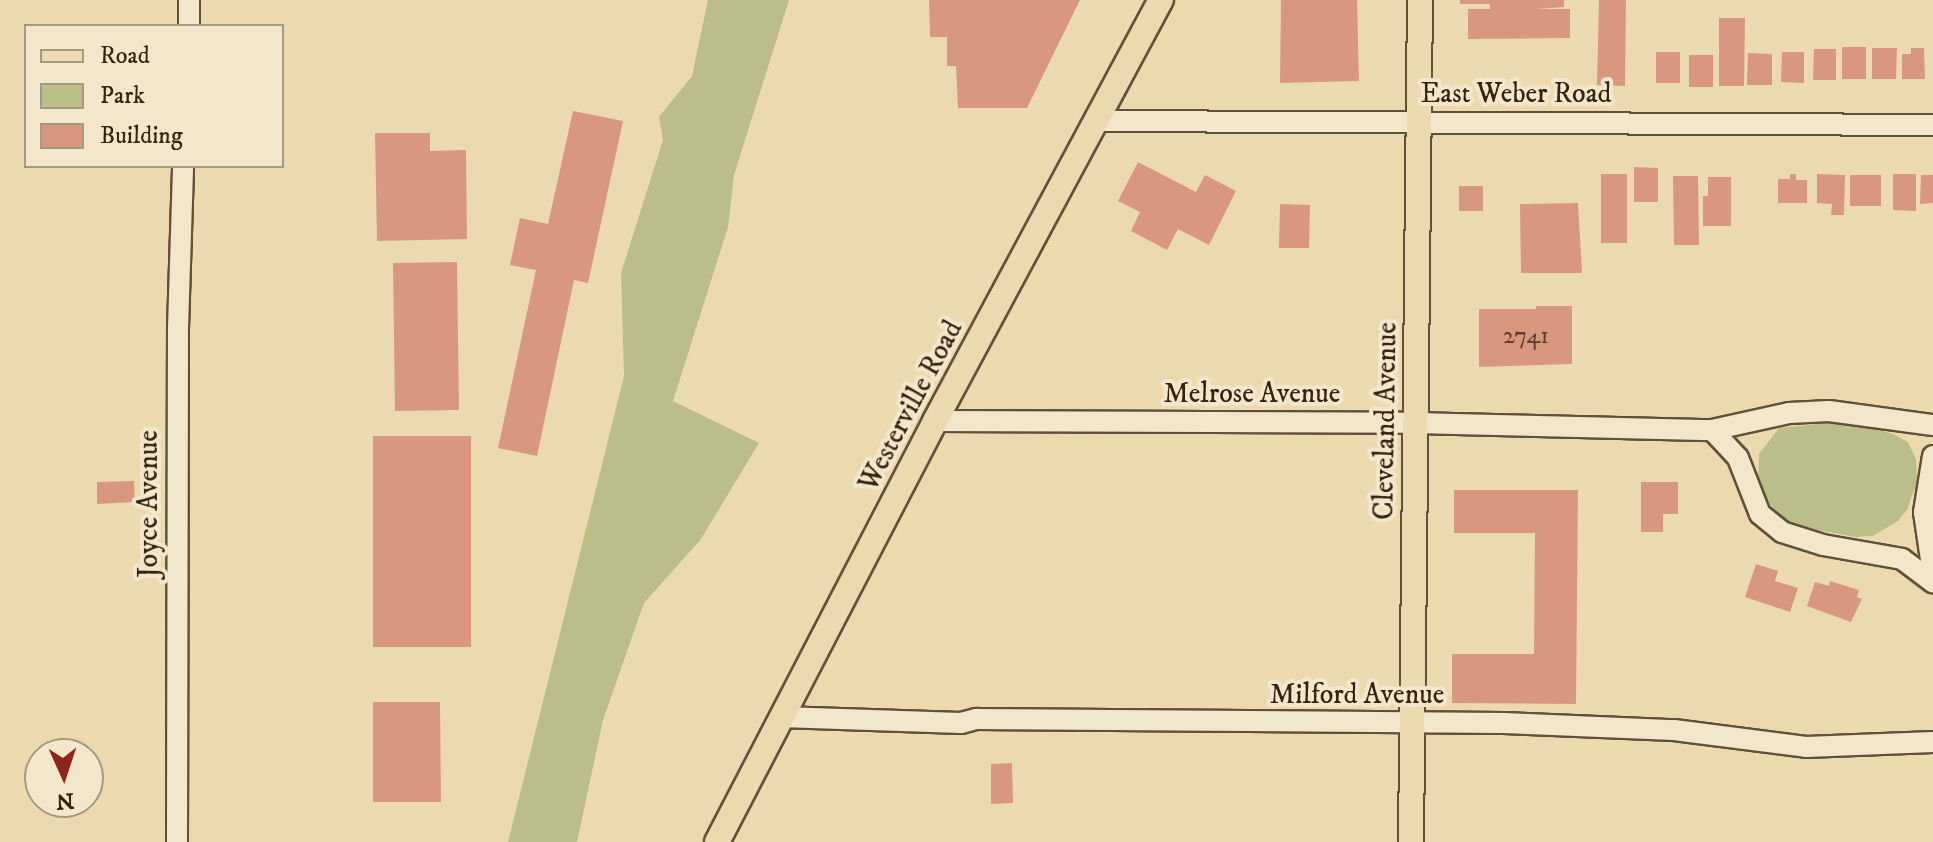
<!DOCTYPE html>
<html>
<head>
<meta charset="utf-8">
<style>
  body { margin:0 }
  #map { position:relative; width:1933px; height:842px; overflow:hidden; background:#ecdaaf; font-family:"IM FELL DW Pica",serif }
  div>[style] { position:absolute }
  .green>* { inset:0; background:#bbbe88 }
  .building>* { inset:0; background:#d9987e }
  .roads { filter:drop-shadow(2px 0 #635039) drop-shadow(-2px 0 #635039) drop-shadow(0 2px #635039) drop-shadow(0 -2px #635039) }
  .minor>* { height:20px; margin:-10px; padding:0 10px; transform-origin:10px; border-radius:10px; background:#f3e7cb }
  .major>* { height:24px; margin:-12px; padding:0 12px; transform-origin:12px; border-radius:12px; background:#ecdaaf }
  span { translate:-50% -50%; white-space:nowrap; text-align:center; line-height:1.15; -webkit-text-stroke:8px #f3e7cb; paint-order:stroke }
  .number-label { font-size:24px; color:#5e402d }
  .number-label span { -webkit-text-stroke-width:0 }
  .street-label { font-size:28px; color:#352212 }
  .legend { position:absolute; left:24px; top:24px; width:260px; height:144px; box-sizing:border-box; background:#f3e7cb; border:2px solid #a79881; margin:0; padding:10px 14px; list-style:none; font-size:24px; color:#352212 }
  .legend li { display:flex; align-items:center; gap:16px; height:40px }
  .legend b { width:40px; border:2px solid #a79881 }
  .north { position:absolute; left:24px; top:738px; width:80px; height:80px; box-sizing:border-box; background:#f3e7cb; border:2px solid #a79881; border-radius:50%; rotate:177deg; font-size:22px; font-weight:700; line-height:32px; text-align:center; color:#352212 }
  .north::after { content:''; display:block; margin:auto; width:28px; height:36px; background:#8f2418; clip-path:polygon(50% 0,100% 100%,50% 72%,0 100%) }
</style>
</head>
<body>
<div id="map">
  <div class="green">
    <div style="clip-path:polygon(708px 0,789px 0,734px 175px,728px 227px,673px 401px,759px 443px,701px 539px,644px 603px,603px 720px,577px 842px,508px 842px,624px 376px,621px 273px,663px 140px,659px 117px,692px 76px)"></div>
    <div style="clip-path:polygon(1845px 421px,1893px 434px,1908px 442px,1916px 459px,1917px 482px,1907px 510px,1898px 521px,1873px 536px,1856px 537px,1800px 527px,1782px 519px,1758px 490px,1759px 454px,1779px 428px)"></div>
  </div>
  <div class="building">
    <div style="clip-path:polygon(929px 0,1080px 0,1027px 108px,958px 108px,956px 66px,947px 66px,947px 37px,930px 37px)"></div>
    <div style="clip-path:polygon(1281px 0,1357px 0,1359px 81px,1280px 83px)"></div>
    <div style="clip-path:polygon(1460px 0,1564px 0,1564px 7px,1535px 9px,1570px 9px,1570px 38px,1468px 39px,1468px 9px,1490px 9px,1490px 4px,1460px 4px)"></div>
    <div style="clip-path:polygon(1599px 0,1626px 0,1625px 86px,1597px 85px)"></div>
    <div style="clip-path:polygon(1719px 18px,1745px 18px,1744px 86px,1719px 86px)"></div>
    <div style="clip-path:polygon(1842px 47px,1866px 47px,1866px 79px,1842px 79px)"></div>
    <div style="clip-path:polygon(1872px 48px,1897px 48px,1896px 79px,1872px 79px)"></div>
    <div style="clip-path:polygon(1911px 48px,1924px 48px,1925px 79px,1902px 79px,1902px 54px,1911px 54px)"></div>
    <div style="clip-path:polygon(1814px 49px,1836px 49px,1836px 80px,1813px 80px)"></div>
    <div style="clip-path:polygon(1656px 52px,1680px 52px,1680px 83px,1656px 83px)"></div>
    <div style="clip-path:polygon(1782px 52px,1804px 52px,1804px 83px,1781px 82px)"></div>
    <div style="clip-path:polygon(1748px 53px,1772px 54px,1772px 85px,1747px 85px)"></div>
    <div style="clip-path:polygon(1689px 55px,1713px 55px,1713px 87px,1689px 87px)"></div>
    <div style="clip-path:polygon(573px 111px,623px 121px,588px 283px,574px 280px,537px 456px,498px 448px,536px 270px,510px 265px,520px 218px,548px 224px)"></div>
    <div style="clip-path:polygon(375px 133px,430px 133px,430px 151px,466px 150px,467px 239px,377px 241px)"></div>
    <div style="clip-path:polygon(1138px 162px,1196px 192px,1205px 175px,1236px 191px,1209px 245px,1178px 229px,1167px 250px,1131px 231px,1140px 212px,1118px 201px)"></div>
    <div style="clip-path:polygon(1634px 167px,1658px 168px,1658px 202px,1634px 202px)"></div>
    <div style="clip-path:polygon(1601px 174px,1627px 174px,1627px 243px,1601px 243px)"></div>
    <div style="clip-path:polygon(1790px 174px,1796px 174px,1796px 180px,1807px 180px,1807px 203px,1778px 203px,1778px 179px,1790px 179px)"></div>
    <div style="clip-path:polygon(1817px 174px,1845px 175px,1844px 215px,1831px 215px,1832px 204px,1817px 203px)"></div>
    <div style="clip-path:polygon(1893px 174px,1916px 174px,1916px 211px,1893px 210px)"></div>
    <div style="clip-path:polygon(1850px 175px,1881px 175px,1881px 206px,1850px 206px)"></div>
    <div style="clip-path:polygon(1921px 175px,1933px 175px,1933px 203px,1920px 204px)"></div>
    <div style="clip-path:polygon(1673px 176px,1698px 176px,1699px 245px,1674px 245px)"></div>
    <div style="clip-path:polygon(1708px 177px,1731px 177px,1731px 226px,1703px 226px,1703px 196px,1708px 196px)"></div>
    <div style="clip-path:polygon(1459px 186px,1483px 186px,1483px 211px,1459px 211px)"></div>
    <div style="clip-path:polygon(1578px 203px,1582px 273px,1521px 273px,1520px 204px)"></div>
    <div style="clip-path:polygon(1280px 204px,1310px 205px,1309px 248px,1279px 248px)"></div>
    <div style="clip-path:polygon(457px 262px,459px 410px,395px 411px,393px 263px)"></div>
    <div style="clip-path:polygon(1536px 306px,1572px 306px,1572px 364px,1479px 367px,1479px 309px,1536px 309px)"></div>
    <div style="clip-path:polygon(373px 436px,471px 436px,471px 647px,373px 647px)"></div>
    <div style="clip-path:polygon(134px 481px,135px 502px,97px 504px,97px 482px)"></div>
    <div style="clip-path:polygon(1641px 482px,1678px 482px,1678px 514px,1663px 514px,1663px 532px,1641px 532px)"></div>
    <div style="clip-path:polygon(1454px 490px,1578px 490px,1576px 704px,1452px 703px,1452px 654px,1534px 654px,1535px 533px,1454px 533px)"></div>
    <div style="clip-path:polygon(1756px 564px,1778px 571px,1775px 581px,1798px 588px,1790px 612px,1745px 597px)"></div>
    <div style="clip-path:polygon(1830px 581px,1859px 590px,1857px 597px,1862px 599px,1851px 622px,1807px 606px,1815px 582px,1829px 586px)"></div>
    <div style="clip-path:polygon(373px 702px,440px 702px,441px 802px,373px 802px)"></div>
    <div style="clip-path:polygon(1012px 763px,1013px 803px,991px 804px,991px 764px)"></div>
  </div>
  <div class="roads">
    <div class="minor">
      <div style="left:189px;top:26px;width:26px;rotate:-90deg"></div>
      <div style="left:1098px;top:121px;width:835px;rotate:0.27deg"></div>
      <div style="left:935px;top:421px;width:481px;rotate:0.2deg"></div>
      <div style="left:1416px;top:423px;width:296px;rotate:1.4deg"></div>
      <div style="left:1712px;top:430px;width:79px;rotate:-12.4deg"></div>
      <div style="left:1789px;top:413px;width:40px;rotate:-2.9deg"></div>
      <div style="left:1829px;top:411px;width:105px;rotate:7.7deg"></div>
      <div style="left:1712px;top:430px;width:38px;rotate:47deg"></div>
      <div style="left:1738px;top:458px;width:60px;rotate:68.6deg"></div>
      <div style="left:1760px;top:514px;width:28px;rotate:39deg"></div>
      <div style="left:1782px;top:532px;width:43px;rotate:17.6deg"></div>
      <div style="left:1823px;top:545px;width:80px;rotate:10deg"></div>
      <div style="left:1902px;top:559px;width:39px;rotate:37deg"></div>
      <div style="left:1933px;top:456px;width:57px;rotate:99.1deg"></div>
      <div style="left:1924px;top:512px;width:63px;rotate:81.7deg"></div>
      <div style="left:781px;top:717px;width:180px;rotate:1.9deg"></div>
      <div style="left:961px;top:723px;width:16px;rotate:-15deg"></div>
      <div style="left:976px;top:719px;width:528px;rotate:0.43deg"></div>
      <div style="left:1504px;top:723px;width:170px;rotate:2.4deg"></div>
      <div style="left:1674px;top:730px;width:133px;rotate:7.3deg"></div>
      <div style="left:1806px;top:747px;width:127px;rotate:-2.3deg"></div>
      <div style="left:177px;top:842px;width:514px;rotate:-89.89deg"></div>
      <div style="left:178px;top:328px;width:162px;rotate:-88.2deg"></div>
    </div>
    <div class="major">
      <div style="left:717px;top:842px;width:474px;rotate:-62.6deg"></div>
      <div style="left:935px;top:421px;width:478px;rotate:-61.8deg"></div>
      <div style="left:1411px;top:842px;width:842px;rotate:-89.39deg"></div>
    </div>
  </div>
  <div class="number-label">
    <span style="left:1526px;top:337px">2741</span>
  </div>
  <div class="street-label">
    <span style="left:1516px;top:94px">East Weber Road</span>
    <span style="left:1252px;top:394px">Melrose Avenue</span>
    <span style="left:911px;top:406px;rotate:-62deg">Westerville Road</span>
    <span style="left:1386px;top:421px;rotate:-89deg">Cleveland Avenue</span>
    <span style="left:149px;top:504px;rotate:-90deg">Joyce Avenue</span>
    <span style="left:1357px;top:695px">Milford Avenue</span>
  </div>
  <ul class="legend">
  <li><b style="height:10px;background:#ecdaaf"></b>Road</li>
  <li><b style="height:22px;background:#bbbe88"></b>Park</li>
  <li><b style="height:22px;background:#d9987e"></b>Building</li>
  </ul>
  <div class="north">N</div>
</div>
</body>
</html>
